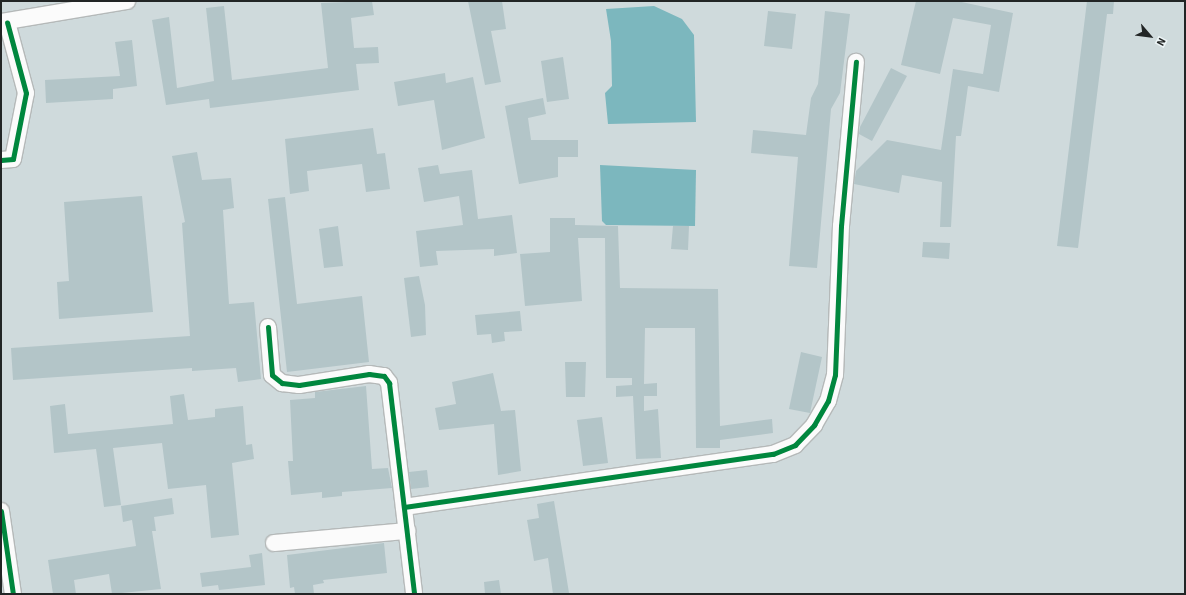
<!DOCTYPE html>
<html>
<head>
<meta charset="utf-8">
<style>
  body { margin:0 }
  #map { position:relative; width:1186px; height:595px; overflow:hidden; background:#e2e7e7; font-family:"Source Sans 3",sans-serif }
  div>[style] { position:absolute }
  .built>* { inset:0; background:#cfdadc }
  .water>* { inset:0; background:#7cb7be }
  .building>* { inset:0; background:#b3c5c8 }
  .roads { filter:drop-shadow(1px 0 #b5b9b9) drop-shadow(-1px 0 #b5b9b9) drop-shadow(0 1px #b5b9b9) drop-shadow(0 -1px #b5b9b9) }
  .minor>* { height:16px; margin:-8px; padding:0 8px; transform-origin:8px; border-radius:8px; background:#fbfbfb }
  .cycleway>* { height:5px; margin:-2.5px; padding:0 2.5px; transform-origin:2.5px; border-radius:2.5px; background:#00873e }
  span { translate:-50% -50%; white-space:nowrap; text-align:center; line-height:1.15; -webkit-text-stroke:4px #edf5f7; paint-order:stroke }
  .frame { position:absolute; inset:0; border:2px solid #222525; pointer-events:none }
  .north { position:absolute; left:1130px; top:16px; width:40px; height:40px; -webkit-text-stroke:3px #edf5f7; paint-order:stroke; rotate:118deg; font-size:11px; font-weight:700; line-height:16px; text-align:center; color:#222525 }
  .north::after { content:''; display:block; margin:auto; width:14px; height:18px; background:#222525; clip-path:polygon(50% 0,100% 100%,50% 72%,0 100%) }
</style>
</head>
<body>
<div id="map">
  <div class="built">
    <div style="clip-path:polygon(1px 1px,1185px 1px,1185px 594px,1px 594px)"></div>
  </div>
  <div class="water">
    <div style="clip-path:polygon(654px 6px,682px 19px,694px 35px,696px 122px,608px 124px,605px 93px,612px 86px,611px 41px,606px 9px)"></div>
    <div style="clip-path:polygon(600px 165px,696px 170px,695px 226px,606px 225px,602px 221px)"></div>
  </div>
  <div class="building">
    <div style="clip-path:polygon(372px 1px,374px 15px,351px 18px,354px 48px,378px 47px,379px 63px,356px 64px,359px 90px,210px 108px,209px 99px,166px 105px,152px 20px,169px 17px,177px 88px,214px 81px,206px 8px,224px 6px,232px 80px,328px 68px,321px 3px)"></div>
    <div style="clip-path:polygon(468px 1px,502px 1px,506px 29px,491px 31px,501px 82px,485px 85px)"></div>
    <div style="clip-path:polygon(916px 1px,957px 1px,1013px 13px,999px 92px,968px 86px,961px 136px,956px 136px,951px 227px,940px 227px,942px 182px,902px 175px,899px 193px,854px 184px,856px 171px,887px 140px,941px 150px,953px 69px,983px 74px,991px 25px,953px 18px,940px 74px,901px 65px)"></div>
    <div style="clip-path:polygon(1087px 1px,1114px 1px,1113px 14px,1107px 14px,1078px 248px,1057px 246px)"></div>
    <div style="clip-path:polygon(768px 11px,796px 14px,792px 49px,764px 46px)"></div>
    <div style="clip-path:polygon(825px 11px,850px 14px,840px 93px,831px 109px,817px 268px,789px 266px,798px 157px,751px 153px,753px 130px,806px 135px,811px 98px,818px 84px)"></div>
    <div style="clip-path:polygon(132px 40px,137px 86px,113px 89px,113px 99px,46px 103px,45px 80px,120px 76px,115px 42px)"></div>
    <div style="clip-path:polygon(563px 57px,569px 99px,547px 102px,541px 61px)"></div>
    <div style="clip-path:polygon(891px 68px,907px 76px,872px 141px,859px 134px,860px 127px)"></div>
    <div style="clip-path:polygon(445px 73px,446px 83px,473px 77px,485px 138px,442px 150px,434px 100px,398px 106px,394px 82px)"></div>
    <div style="clip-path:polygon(543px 98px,546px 114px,528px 118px,531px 140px,578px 140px,578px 157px,558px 157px,558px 177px,519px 184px,505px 106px)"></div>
    <div style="clip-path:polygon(373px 128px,377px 154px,385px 153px,390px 189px,366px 192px,362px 164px,307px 171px,309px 191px,290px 194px,285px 139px)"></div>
    <div style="clip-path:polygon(197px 152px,202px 180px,231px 178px,234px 208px,223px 210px,229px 304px,254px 302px,261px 379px,238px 382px,236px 368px,192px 371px,192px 368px,13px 380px,11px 348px,190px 336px,182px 223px,185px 222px,172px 156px)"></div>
    <div style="clip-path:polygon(438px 165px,440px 174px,472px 170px,478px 219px,512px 215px,517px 253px,494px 256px,494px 249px,436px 251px,438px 265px,420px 267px,416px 231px,463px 225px,459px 196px,424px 202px,418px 168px)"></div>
    <div style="clip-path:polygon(142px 196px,153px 312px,59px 319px,57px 282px,69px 281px,64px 202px)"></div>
    <div style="clip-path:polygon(285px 197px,297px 304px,362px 296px,369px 362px,287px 372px,268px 199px)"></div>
    <div style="clip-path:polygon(550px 218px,575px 218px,575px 225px,618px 226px,620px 288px,718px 289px,720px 426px,772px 419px,773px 433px,720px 440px,720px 448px,696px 448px,695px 328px,645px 328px,644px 384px,657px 383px,657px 396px,644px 396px,644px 411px,658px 409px,661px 458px,636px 459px,633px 396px,616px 397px,616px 386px,632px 385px,632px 378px,606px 378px,605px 238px,578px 238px,582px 301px,525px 306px,520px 254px,550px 252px)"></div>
    <div style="clip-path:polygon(338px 226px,343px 266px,324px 268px,319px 229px)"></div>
    <div style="clip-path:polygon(673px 226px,689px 226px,688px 250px,671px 249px)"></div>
    <div style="clip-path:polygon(923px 242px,950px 243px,949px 259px,922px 257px)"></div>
    <div style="clip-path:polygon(419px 276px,425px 305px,426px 335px,411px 337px,404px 278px)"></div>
    <div style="clip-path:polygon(520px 311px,522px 331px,504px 332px,505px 341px,492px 343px,491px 334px,477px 335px,475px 315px)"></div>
    <div style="clip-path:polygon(801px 352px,822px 357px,810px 413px,789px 409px)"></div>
    <div style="clip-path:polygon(565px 362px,586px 362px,585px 397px,566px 397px)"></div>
    <div style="clip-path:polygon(493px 373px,501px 411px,515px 410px,521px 471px,498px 475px,494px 424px,439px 430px,435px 408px,456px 404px,452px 382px)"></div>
    <div style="clip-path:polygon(366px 386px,372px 469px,388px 468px,392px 488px,342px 492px,342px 496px,322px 498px,322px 492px,291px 495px,288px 461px,293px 461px,290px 400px,315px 398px,315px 392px)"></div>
    <div style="clip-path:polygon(184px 394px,188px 420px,215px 417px,215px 409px,243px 406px,246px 445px,252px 444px,254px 459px,232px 463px,239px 535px,211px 538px,206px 485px,168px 489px,162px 443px,113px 448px,121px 505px,104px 507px,96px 449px,54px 453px,50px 406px,65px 404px,68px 434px,173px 424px,170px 396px)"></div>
    <div style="clip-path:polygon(602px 417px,608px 463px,583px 466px,577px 420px)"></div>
    <div style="clip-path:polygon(427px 470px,429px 487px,411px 489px,409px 472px)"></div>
    <div style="clip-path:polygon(172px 498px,174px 514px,154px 517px,156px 531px,152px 531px,161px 589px,112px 594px,109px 574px,74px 580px,76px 594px,53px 594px,48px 560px,136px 546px,132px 520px,123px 522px,121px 506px)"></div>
    <div style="clip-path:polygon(554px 501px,569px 593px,562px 594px,553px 594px,548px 558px,534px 561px,527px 520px,539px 518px,537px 504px)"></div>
    <div style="clip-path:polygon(384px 543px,387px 573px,323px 580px,324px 583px,313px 585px,314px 594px,295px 594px,294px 587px,290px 588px,287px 555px)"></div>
    <div style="clip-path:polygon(262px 553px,265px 585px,219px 590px,218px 585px,202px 587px,200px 573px,251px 567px,249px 555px)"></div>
    <div style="clip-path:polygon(499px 580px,501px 594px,485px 594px,484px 582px)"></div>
  </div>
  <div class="roads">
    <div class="minor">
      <div style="left:1px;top:22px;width:128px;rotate:-9.5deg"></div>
      <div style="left:1px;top:160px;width:12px;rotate:-5deg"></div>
      <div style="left:13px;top:159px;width:67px;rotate:-78.9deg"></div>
      <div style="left:26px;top:93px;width:73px;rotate:-105deg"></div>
      <div style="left:268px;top:327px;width:48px;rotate:85.2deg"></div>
      <div style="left:272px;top:375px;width:13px;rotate:39deg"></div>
      <div style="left:282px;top:383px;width:17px;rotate:7deg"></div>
      <div style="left:299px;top:385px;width:71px;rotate:-8.9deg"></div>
      <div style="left:369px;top:374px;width:15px;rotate:8deg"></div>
      <div style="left:384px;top:376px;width:9px;rotate:54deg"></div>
      <div style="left:389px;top:383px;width:212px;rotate:83.2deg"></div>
      <div style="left:404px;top:507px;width:373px;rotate:-8.2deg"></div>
      <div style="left:773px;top:454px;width:24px;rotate:-22deg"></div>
      <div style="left:795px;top:445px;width:28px;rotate:-46deg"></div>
      <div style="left:814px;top:425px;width:28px;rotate:-60deg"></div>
      <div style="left:828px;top:401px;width:27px;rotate:-75deg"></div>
      <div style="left:835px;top:375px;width:149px;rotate:-87.7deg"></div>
      <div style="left:841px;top:226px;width:165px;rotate:-84.8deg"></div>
      <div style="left:1px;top:511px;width:84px;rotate:81.8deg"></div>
      <div style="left:274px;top:543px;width:134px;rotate:-5.2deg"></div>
    </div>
  </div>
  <div class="cycleway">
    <div style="left:1px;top:160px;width:12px;rotate:-5deg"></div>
    <div style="left:13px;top:159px;width:67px;rotate:-78.9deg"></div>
    <div style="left:26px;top:93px;width:73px;rotate:-105deg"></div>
    <div style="left:268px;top:327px;width:48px;rotate:85.2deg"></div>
    <div style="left:272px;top:375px;width:13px;rotate:39deg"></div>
    <div style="left:282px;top:383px;width:17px;rotate:7deg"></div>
    <div style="left:299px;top:385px;width:71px;rotate:-8.9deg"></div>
    <div style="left:369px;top:374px;width:15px;rotate:8deg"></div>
    <div style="left:384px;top:376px;width:9px;rotate:54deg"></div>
    <div style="left:389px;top:383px;width:212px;rotate:83.2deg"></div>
    <div style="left:404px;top:507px;width:373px;rotate:-8.2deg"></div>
    <div style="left:773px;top:454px;width:24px;rotate:-22deg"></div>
    <div style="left:795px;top:445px;width:28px;rotate:-46deg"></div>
    <div style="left:814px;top:425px;width:28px;rotate:-60deg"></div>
    <div style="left:828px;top:401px;width:27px;rotate:-75deg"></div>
    <div style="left:835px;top:375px;width:149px;rotate:-87.7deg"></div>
    <div style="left:841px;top:226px;width:165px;rotate:-84.8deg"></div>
    <div style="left:1px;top:511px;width:84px;rotate:81.8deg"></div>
  </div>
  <div class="frame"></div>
  <div class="north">N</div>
</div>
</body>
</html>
